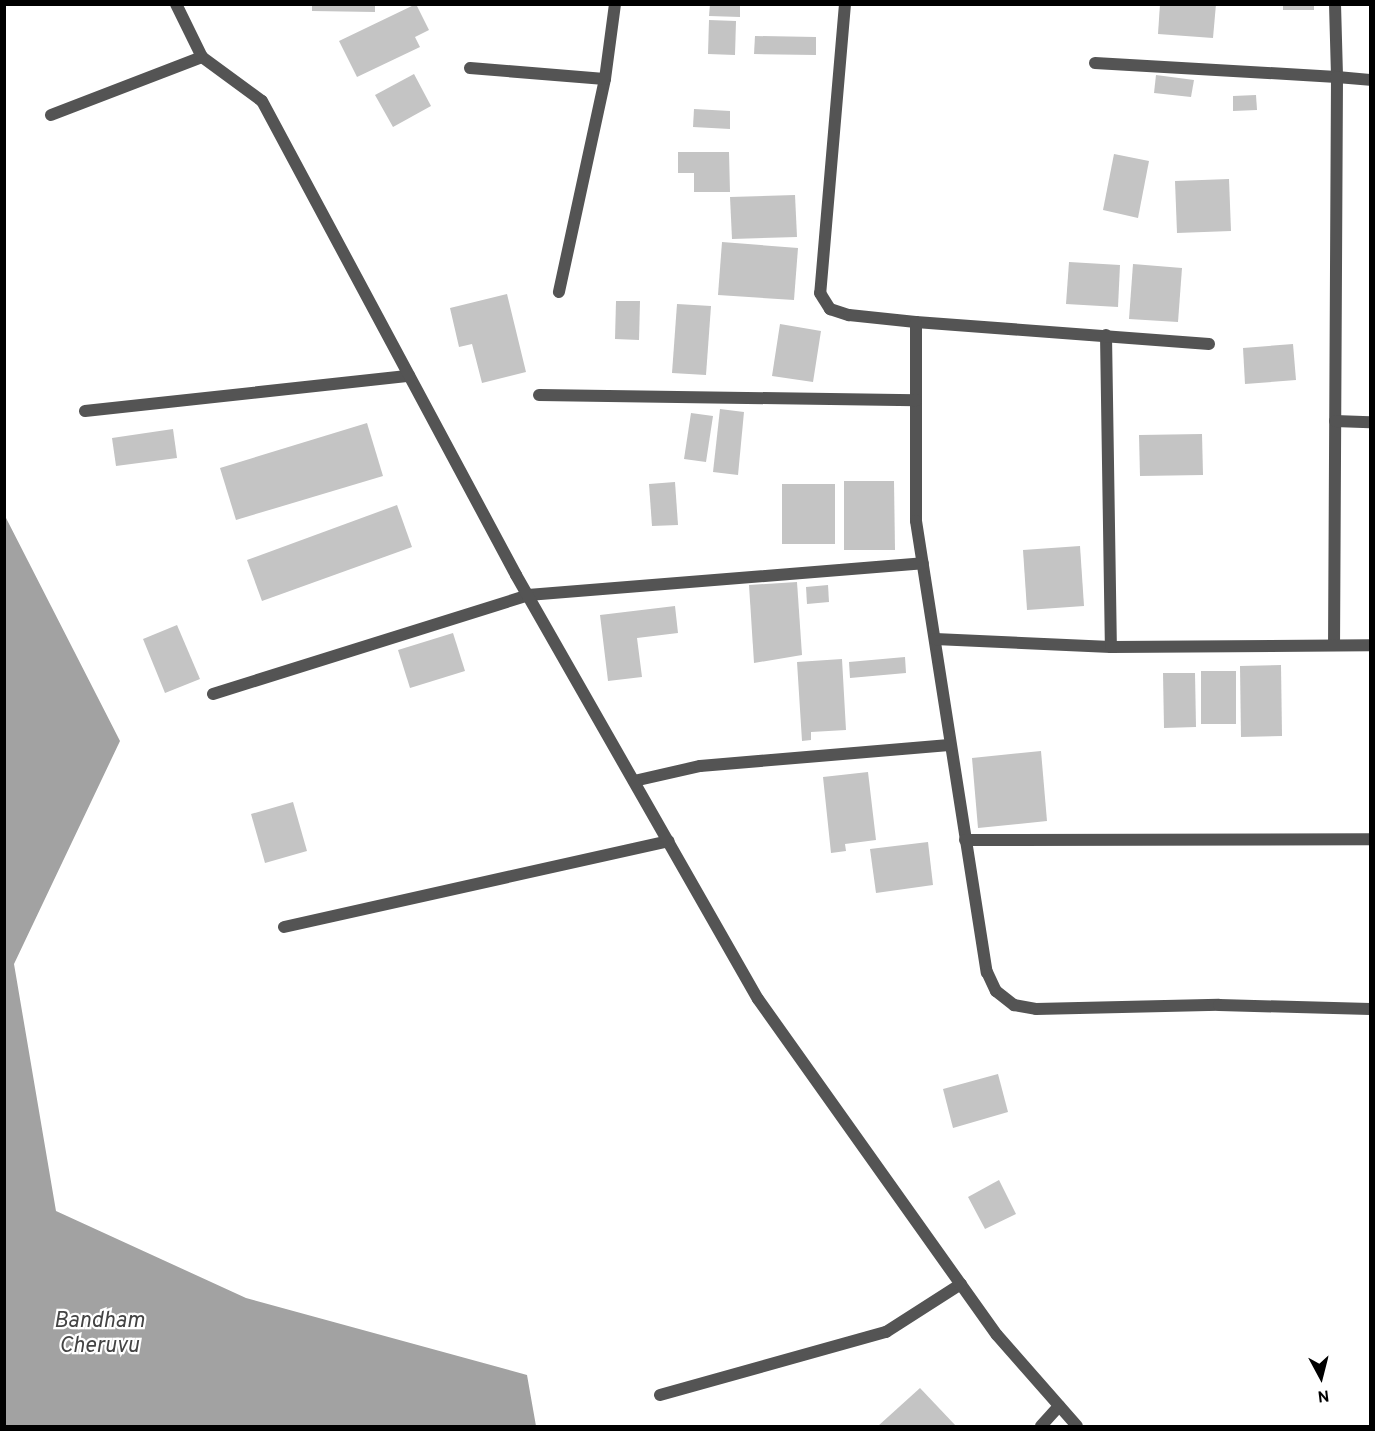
<!DOCTYPE html>
<html>
<head>
<meta charset="utf-8">
<style>
  body { margin:0 }
  #map { position:relative; width:1375px; height:1431px; overflow:hidden; background:#fff; font-family:Overpass,sans-serif }
  div>[style] { position:absolute }
  .water>* { inset:0; background:#a2a2a2 }
  .building>* { inset:0; background:#c4c4c4 }
  .service>* { height:12px; margin:-6px; padding:0 6px; transform-origin:6px; border-radius:6px; background:#545454 }
  .minor>* { height:12px; margin:-6px; padding:0 6px; transform-origin:6px; border-radius:6px; background:#545454 }
  .tertiary>* { height:12px; margin:-6px; padding:0 6px; transform-origin:6px; border-radius:6px; background:#545454 }
  span { translate:-50% -50%; white-space:nowrap; text-align:center; line-height:1.15; -webkit-text-stroke:4.5px #fff; paint-order:stroke }
  .water-label { font-size:22px; color:#434343; font-style:italic }
  .frame { position:absolute; inset:0; border:6px solid #000; pointer-events:none }
  .north { position:absolute; left:1291px; top:1347px; width:60px; height:60px; -webkit-text-stroke:4px #fff; paint-order:stroke; rotate:173deg; font-size:16px; font-weight:700; line-height:24px; text-align:center; color:#000 }
  .north::after { content:''; display:block; margin:auto; width:21px; height:27px; background:#000; clip-path:polygon(50% 0,100% 100%,50% 72%,0 100%) }
</style>
</head>
<body>
<div id="map">
  <div class="water">
    <div style="clip-path:polygon(5px 516px,120px 741px,14px 964px,56px 1211px,246px 1298px,527px 1375px,536px 1426px,5px 1426px)"></div>
  </div>
  <div class="building">
    <div style="clip-path:polygon(312px 4px,375px 4px,375px 12px,312px 11px)"></div>
    <div style="clip-path:polygon(416px 4px,429px 30px,415px 37px,420px 47px,357px 77px,339px 41px)"></div>
    <div style="clip-path:polygon(710px 4px,740px 4px,740px 17px,709px 16px)"></div>
    <div style="clip-path:polygon(1160px 4px,1216px 4px,1213px 38px,1158px 34px)"></div>
    <div style="clip-path:polygon(1283px 4px,1314px 4px,1314px 10px,1283px 10px)"></div>
    <div style="clip-path:polygon(709px 20px,736px 21px,735px 55px,708px 54px)"></div>
    <div style="clip-path:polygon(755px 36px,816px 37px,816px 55px,754px 54px)"></div>
    <div style="clip-path:polygon(414px 74px,431px 106px,393px 127px,375px 95px)"></div>
    <div style="clip-path:polygon(1156px 75px,1194px 80px,1191px 97px,1154px 93px)"></div>
    <div style="clip-path:polygon(1256px 95px,1257px 110px,1233px 111px,1233px 96px)"></div>
    <div style="clip-path:polygon(694px 109px,730px 111px,730px 129px,693px 127px)"></div>
    <div style="clip-path:polygon(678px 152px,729px 152px,730px 192px,694px 192px,694px 173px,678px 173px)"></div>
    <div style="clip-path:polygon(1114px 154px,1149px 161px,1138px 218px,1103px 210px)"></div>
    <div style="clip-path:polygon(1229px 179px,1231px 231px,1177px 233px,1175px 181px)"></div>
    <div style="clip-path:polygon(795px 195px,797px 237px,732px 239px,730px 197px)"></div>
    <div style="clip-path:polygon(722px 242px,798px 248px,794px 300px,718px 295px)"></div>
    <div style="clip-path:polygon(1069px 262px,1120px 265px,1118px 307px,1066px 304px)"></div>
    <div style="clip-path:polygon(1133px 264px,1182px 268px,1178px 322px,1129px 319px)"></div>
    <div style="clip-path:polygon(507px 294px,526px 372px,482px 383px,472px 344px,459px 347px,450px 308px)"></div>
    <div style="clip-path:polygon(616px 301px,640px 301px,639px 340px,615px 339px)"></div>
    <div style="clip-path:polygon(677px 304px,711px 306px,706px 375px,672px 373px)"></div>
    <div style="clip-path:polygon(780px 324px,821px 331px,813px 382px,772px 376px)"></div>
    <div style="clip-path:polygon(1293px 344px,1296px 380px,1245px 384px,1243px 348px)"></div>
    <div style="clip-path:polygon(720px 409px,744px 412px,738px 475px,713px 472px)"></div>
    <div style="clip-path:polygon(691px 413px,713px 416px,706px 462px,684px 459px)"></div>
    <div style="clip-path:polygon(367px 423px,383px 476px,236px 520px,220px 468px)"></div>
    <div style="clip-path:polygon(173px 429px,177px 458px,116px 466px,112px 438px)"></div>
    <div style="clip-path:polygon(1202px 434px,1203px 475px,1140px 476px,1139px 435px)"></div>
    <div style="clip-path:polygon(844px 481px,894px 481px,895px 550px,844px 550px)"></div>
    <div style="clip-path:polygon(675px 482px,678px 525px,652px 526px,649px 484px)"></div>
    <div style="clip-path:polygon(782px 484px,835px 484px,835px 544px,782px 544px)"></div>
    <div style="clip-path:polygon(397px 505px,412px 547px,262px 601px,247px 560px)"></div>
    <div style="clip-path:polygon(1080px 546px,1084px 606px,1027px 610px,1023px 550px)"></div>
    <div style="clip-path:polygon(797px 582px,802px 655px,754px 663px,749px 585px)"></div>
    <div style="clip-path:polygon(828px 585px,829px 602px,807px 604px,806px 587px)"></div>
    <div style="clip-path:polygon(675px 606px,678px 633px,637px 638px,642px 677px,608px 681px,600px 615px)"></div>
    <div style="clip-path:polygon(177px 625px,200px 679px,165px 693px,143px 639px)"></div>
    <div style="clip-path:polygon(453px 633px,465px 671px,410px 688px,398px 650px)"></div>
    <div style="clip-path:polygon(905px 657px,906px 673px,850px 678px,849px 662px)"></div>
    <div style="clip-path:polygon(842px 659px,846px 730px,811px 732px,811px 740px,802px 741px,797px 662px)"></div>
    <div style="clip-path:polygon(1281px 665px,1282px 736px,1241px 737px,1240px 666px)"></div>
    <div style="clip-path:polygon(1201px 671px,1236px 671px,1236px 724px,1201px 724px)"></div>
    <div style="clip-path:polygon(1163px 673px,1195px 673px,1196px 727px,1164px 728px)"></div>
    <div style="clip-path:polygon(1041px 751px,1047px 821px,978px 828px,972px 758px)"></div>
    <div style="clip-path:polygon(868px 772px,876px 840px,845px 844px,846px 851px,831px 853px,823px 777px)"></div>
    <div style="clip-path:polygon(293px 802px,307px 851px,265px 863px,251px 814px)"></div>
    <div style="clip-path:polygon(928px 842px,933px 885px,876px 893px,870px 849px)"></div>
    <div style="clip-path:polygon(998px 1074px,1008px 1112px,953px 1128px,943px 1089px)"></div>
    <div style="clip-path:polygon(999px 1180px,1016px 1214px,985px 1229px,968px 1197px)"></div>
    <div style="clip-path:polygon(920px 1388px,956px 1426px,878px 1426px)"></div>
  </div>
  <div class="service">
    <div style="left:284px;top:927px;width:394px;rotate:-12.6deg"></div>
    <div style="left:660px;top:1395px;width:235px;rotate:-15.6deg"></div>
    <div style="left:886px;top:1332px;width:89px;rotate:-32.6deg"></div>
    <div style="left:1041px;top:1426px;width:27px;rotate:-48deg"></div>
  </div>
  <div class="minor">
    <div style="left:845px;top:4px;width:290px;rotate:94.9deg"></div>
    <div style="left:820px;top:293px;width:19px;rotate:58deg"></div>
    <div style="left:830px;top:309px;width:20px;rotate:18deg"></div>
    <div style="left:849px;top:315px;width:67px;rotate:6deg"></div>
    <div style="left:1335px;top:4px;width:73px;rotate:88.4deg"></div>
    <div style="left:1337px;top:77px;width:33px;rotate:5deg"></div>
    <div style="left:1095px;top:63px;width:242px;rotate:3.3deg"></div>
    <div style="left:1337px;top:77px;width:568px;rotate:90.3deg"></div>
    <div style="left:470px;top:68px;width:135px;rotate:4.7deg"></div>
    <div style="left:605px;top:79px;width:218px;rotate:102.2deg"></div>
    <div style="left:605px;top:79px;width:76px;rotate:-82.4deg"></div>
    <div style="left:51px;top:115px;width:162px;rotate:-21deg"></div>
    <div style="left:1106px;top:335px;width:312px;rotate:89.1deg"></div>
    <div style="left:1209px;top:344px;width:294px;rotate:-175.7deg"></div>
    <div style="left:916px;top:322px;width:199px;rotate:90deg"></div>
    <div style="left:916px;top:521px;width:457px;rotate:81.1deg"></div>
    <div style="left:987px;top:972px;width:21px;rotate:65deg"></div>
    <div style="left:996px;top:991px;width:23px;rotate:38deg"></div>
    <div style="left:1014px;top:1005px;width:22px;rotate:10deg"></div>
    <div style="left:1036px;top:1009px;width:183px;rotate:-1.3deg"></div>
    <div style="left:1219px;top:1005px;width:151px;rotate:1.5deg"></div>
    <div style="left:539px;top:395px;width:377px;rotate:0.8deg"></div>
    <div style="left:85px;top:411px;width:326px;rotate:-6.2deg"></div>
    <div style="left:1335px;top:421px;width:35px;rotate:2deg"></div>
    <div style="left:935px;top:639px;width:176px;rotate:2.6deg"></div>
    <div style="left:1111px;top:647px;width:259px;rotate:-0.4deg"></div>
    <div style="left:213px;top:694px;width:330px;rotate:-17.4deg"></div>
    <div style="left:528px;top:595px;width:396px;rotate:-4.6deg"></div>
    <div style="left:634px;top:781px;width:68px;rotate:-12.8deg"></div>
    <div style="left:700px;top:766px;width:250px;rotate:-4.8deg"></div>
    <div style="left:965px;top:840px;width:405px;rotate:-0.1deg"></div>
  </div>
  <div class="tertiary">
    <div style="left:176px;top:4px;width:59px;rotate:63.9deg"></div>
    <div style="left:202px;top:57px;width:74px;rotate:36.3deg"></div>
    <div style="left:262px;top:101px;width:538px;rotate:61.81deg"></div>
    <div style="left:516px;top:575px;width:488px;rotate:60.3deg"></div>
    <div style="left:758px;top:999px;width:412px;rotate:54.6deg"></div>
    <div style="left:997px;top:1335px;width:121px;rotate:48.7deg"></div>
  </div>
  <div class="water-label">
    <span style="left:99px;top:1334px">Bandham<br>Cheruvu</span>
  </div>
  <div class="frame"></div>
  <div class="north">N</div>
</div>
</body>
</html>
